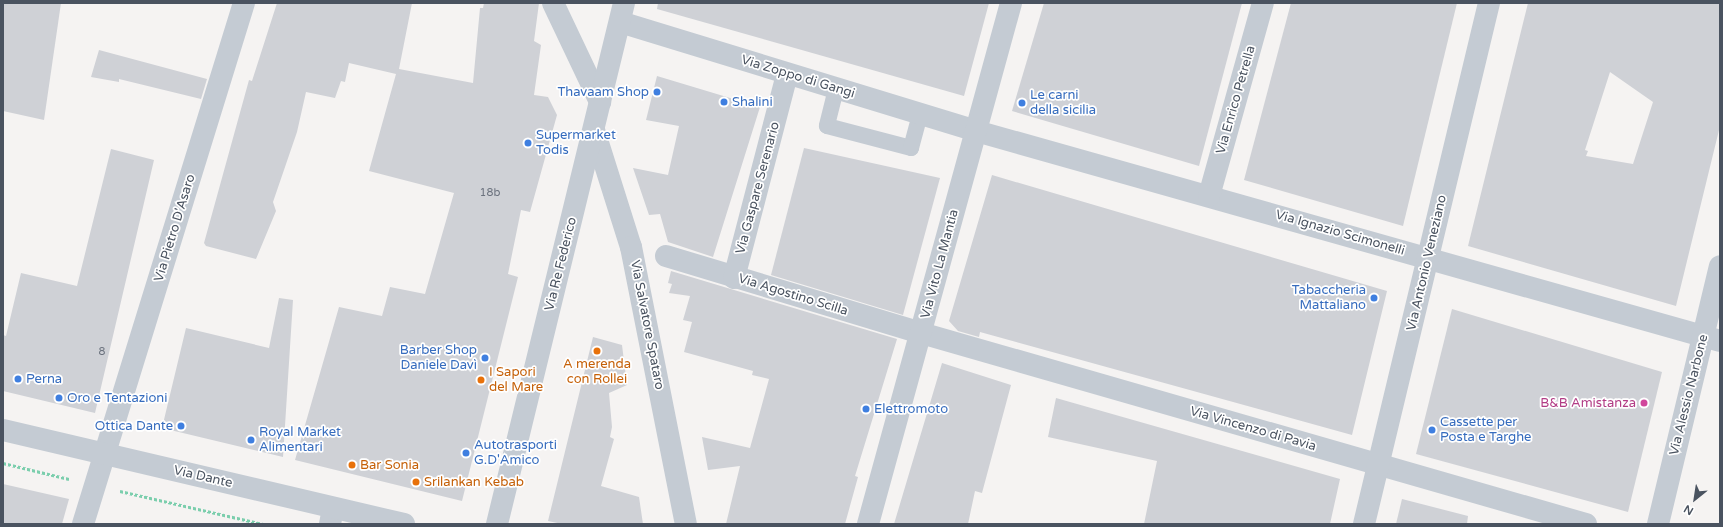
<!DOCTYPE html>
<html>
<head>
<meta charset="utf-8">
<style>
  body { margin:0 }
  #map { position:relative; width:1723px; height:527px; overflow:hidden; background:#f5f3f2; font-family:"Varela Round",sans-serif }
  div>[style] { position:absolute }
  .building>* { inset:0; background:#cfd1d6 }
  .path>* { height:2.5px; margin-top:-1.25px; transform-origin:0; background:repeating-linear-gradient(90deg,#7bcead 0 3px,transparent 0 5px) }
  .service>* { height:16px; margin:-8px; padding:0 8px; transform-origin:8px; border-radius:8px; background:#c4cbd3 }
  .pedestrian>* { height:22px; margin:-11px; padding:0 11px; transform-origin:11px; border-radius:11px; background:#c4cbd3 }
  .minor>* { height:22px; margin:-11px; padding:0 11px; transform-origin:11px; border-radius:11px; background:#c4cbd3 }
  .tertiary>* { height:22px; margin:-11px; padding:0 11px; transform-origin:11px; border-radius:11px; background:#c4cbd3 }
  .dots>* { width:11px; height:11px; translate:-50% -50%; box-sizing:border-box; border:2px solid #fff; border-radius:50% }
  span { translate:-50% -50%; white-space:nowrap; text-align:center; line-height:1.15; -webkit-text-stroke:3.5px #fff; paint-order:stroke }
  .number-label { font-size:11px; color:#6b727e }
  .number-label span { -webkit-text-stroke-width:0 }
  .street-label { font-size:13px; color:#4a5360 }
  .shop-label { font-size:13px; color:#366cbe }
  .right { translate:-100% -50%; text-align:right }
  .left { translate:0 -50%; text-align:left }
  .food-label { font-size:13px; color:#c56008 }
  .hotel-label { font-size:13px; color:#b23c85 }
  .frame { position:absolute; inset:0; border:4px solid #4a5360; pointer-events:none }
  .north { position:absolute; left:1675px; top:479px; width:40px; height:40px; -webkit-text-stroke:3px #fff; paint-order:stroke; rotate:210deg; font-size:11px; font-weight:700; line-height:16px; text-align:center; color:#4a5360 }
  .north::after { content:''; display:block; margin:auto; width:14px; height:18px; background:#4a5360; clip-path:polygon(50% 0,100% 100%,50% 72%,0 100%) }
</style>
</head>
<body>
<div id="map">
  <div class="building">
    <div style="clip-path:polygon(3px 3px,61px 3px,44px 120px,3px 111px)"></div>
    <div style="clip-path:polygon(277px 3px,412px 3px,399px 69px,473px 83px,480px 8px,483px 8px,484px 3px,539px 3px,534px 41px,541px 45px,534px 95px,548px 97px,557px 115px,530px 212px,521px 210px,508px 274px,518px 277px,462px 501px,295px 460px,339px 307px,382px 316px,390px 287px,425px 294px,454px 193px,369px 171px,396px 74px,349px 63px,345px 82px,341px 81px,335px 98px,306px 92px,297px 132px,273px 202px,276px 211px,256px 259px,206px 246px,204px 243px,249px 80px,252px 81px)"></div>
    <div style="clip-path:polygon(658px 3px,989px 3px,964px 96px,657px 9px)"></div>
    <div style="clip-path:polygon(1044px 3px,1242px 3px,1199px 166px,1012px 111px)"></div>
    <div style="clip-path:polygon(1291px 3px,1457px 3px,1403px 226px,1244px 180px)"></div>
    <div style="clip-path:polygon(evenodd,1528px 3px,1720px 3px,1720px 126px,1676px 306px,1468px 246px,1528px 3px,1610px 72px,1653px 102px,1633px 164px,1586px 156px,1588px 151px,1585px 150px,1610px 72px)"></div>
    <div style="clip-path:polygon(99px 50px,207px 79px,201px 99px,119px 79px,119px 82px,91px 77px)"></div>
    <div style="clip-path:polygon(657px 76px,760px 107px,713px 257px,668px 242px,660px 214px,649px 215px,633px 168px,668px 175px,679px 126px,646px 120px)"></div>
    <div style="clip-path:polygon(804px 148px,940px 178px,903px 315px,771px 275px)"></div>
    <div style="clip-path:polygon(111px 149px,154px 160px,95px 413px,3px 391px,3px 335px,6px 336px,21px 273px,77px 286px)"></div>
    <div style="clip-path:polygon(992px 175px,1387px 291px,1352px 435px,980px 332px,979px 337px,958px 331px,949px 321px)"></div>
    <div style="clip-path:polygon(671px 271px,897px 339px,855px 476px,858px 477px,845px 524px,726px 524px,740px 466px,708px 470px,702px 437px,750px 448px,769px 379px,752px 375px,753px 371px,684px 352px,692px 322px,683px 320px,690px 296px,669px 293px,672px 284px,668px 283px)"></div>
    <div style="clip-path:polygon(279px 298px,293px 300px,283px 457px,162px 428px,186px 328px,269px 348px)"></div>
    <div style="clip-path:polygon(1452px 309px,1662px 372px,1628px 512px,1416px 454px)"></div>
    <div style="clip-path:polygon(593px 337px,622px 345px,627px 385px,609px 393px,612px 427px,610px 437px,614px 439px,601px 486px,639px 497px,643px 524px,562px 524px,548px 521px)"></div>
    <div style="clip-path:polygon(942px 363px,1011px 385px,982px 493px,975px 491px,968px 524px,894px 524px)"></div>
    <div style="clip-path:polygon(1056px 398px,1340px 479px,1330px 524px,1144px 524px,1157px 461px,1048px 437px)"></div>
    <div style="clip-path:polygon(3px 484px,69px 499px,62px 524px,3px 524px)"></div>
    <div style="clip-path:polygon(1402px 499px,1468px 516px,1467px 524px,1396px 524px)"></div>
  </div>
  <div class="path">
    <div style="left:3px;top:463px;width:68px;rotate:13.6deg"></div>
    <div style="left:120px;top:491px;width:147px;rotate:13deg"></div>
  </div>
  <div class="service">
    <div style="left:836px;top:89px;width:38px;rotate:104deg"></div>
    <div style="left:827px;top:126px;width:87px;rotate:14.7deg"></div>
    <div style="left:911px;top:148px;width:35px;rotate:-75deg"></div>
  </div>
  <div class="pedestrian">
    <div style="left:553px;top:3px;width:110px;rotate:64.6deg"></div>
  </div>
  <div class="minor">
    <div style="left:620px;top:22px;width:372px;rotate:17deg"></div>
    <div style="left:976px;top:131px;width:773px;rotate:15.76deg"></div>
    <div style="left:594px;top:130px;width:123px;rotate:72.5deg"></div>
    <div style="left:631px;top:247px;width:282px;rotate:78.8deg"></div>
    <div style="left:1209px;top:196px;width:200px;rotate:-74.4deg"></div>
    <div style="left:666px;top:256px;width:266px;rotate:16.8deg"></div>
    <div style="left:921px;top:333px;width:692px;rotate:16.03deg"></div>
    <div style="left:734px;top:278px;width:211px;rotate:-75.4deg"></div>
    <div style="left:83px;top:524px;width:545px;rotate:-72.83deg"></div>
    <div style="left:330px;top:524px;width:16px;rotate:-79deg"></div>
    <div style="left:497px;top:524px;width:536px;rotate:-76.3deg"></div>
    <div style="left:868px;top:524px;width:540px;rotate:-74.65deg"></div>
    <div style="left:1364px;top:524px;width:536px;rotate:-76.51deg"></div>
    <div style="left:1658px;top:524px;width:265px;rotate:-76.5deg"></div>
  </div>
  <div class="tertiary">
    <div style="left:3px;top:430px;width:412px;rotate:13.2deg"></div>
  </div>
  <div class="dots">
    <div style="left:657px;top:92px;background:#3f7fe0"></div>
    <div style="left:724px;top:102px;background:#3f7fe0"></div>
    <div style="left:1022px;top:103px;background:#3f7fe0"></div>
    <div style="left:528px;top:143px;background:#3f7fe0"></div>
    <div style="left:1374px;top:298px;background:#3f7fe0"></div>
    <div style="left:597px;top:351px;background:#e8710a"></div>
    <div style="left:485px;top:358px;background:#3f7fe0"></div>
    <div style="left:18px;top:379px;background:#3f7fe0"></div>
    <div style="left:481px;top:380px;background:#e8710a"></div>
    <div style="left:59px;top:398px;background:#3f7fe0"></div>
    <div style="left:1644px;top:403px;background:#d1479c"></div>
    <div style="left:866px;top:409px;background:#3f7fe0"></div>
    <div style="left:181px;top:426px;background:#3f7fe0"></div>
    <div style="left:1432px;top:430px;background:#3f7fe0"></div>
    <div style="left:251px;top:440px;background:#3f7fe0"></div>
    <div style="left:466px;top:453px;background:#3f7fe0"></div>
    <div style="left:352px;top:465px;background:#e8710a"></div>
    <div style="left:416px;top:482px;background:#e8710a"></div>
  </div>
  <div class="number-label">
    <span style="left:490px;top:193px">18b</span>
    <span style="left:102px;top:352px">8</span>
  </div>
  <div class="street-label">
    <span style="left:798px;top:77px;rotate:17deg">Via Zoppo di Gangi</span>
    <span style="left:1236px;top:100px;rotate:-74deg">Via Enrico Petrella</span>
    <span style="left:758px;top:188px;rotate:-75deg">Via Gaspare Serenario</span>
    <span style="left:175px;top:228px;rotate:-73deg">Via Pietro D'Asaro</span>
    <span style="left:1340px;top:233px;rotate:16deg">Via Ignazio Scimonelli</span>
    <span style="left:1427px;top:263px;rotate:-77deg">Via Antonio Veneziano</span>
    <span style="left:561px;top:264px;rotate:-76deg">Via Re Federico</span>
    <span style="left:940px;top:264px;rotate:-75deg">Via Vito La Mantia</span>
    <span style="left:793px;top:295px;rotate:17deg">Via Agostino Scilla</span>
    <span style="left:647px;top:325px;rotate:79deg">Via Salvatore Spataro</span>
    <span style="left:1689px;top:395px;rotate:-76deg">Via Alessio Narbone</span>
    <span style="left:1253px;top:429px;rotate:16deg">Via Vincenzo di Pavia</span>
    <span style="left:203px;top:477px;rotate:13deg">Via Dante</span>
  </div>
  <div class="shop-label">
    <span class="right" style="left:649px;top:92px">Thavaam Shop</span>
    <span class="left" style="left:1030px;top:103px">Le carni<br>della sicilia</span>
    <span class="left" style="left:732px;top:102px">Shalini</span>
    <span class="left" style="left:536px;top:143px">Supermarket<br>Todis</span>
    <span class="right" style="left:1366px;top:298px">Tabaccheria<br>Mattaliano</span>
    <span class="right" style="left:477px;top:358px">Barber Shop<br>Daniele Davì</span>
    <span class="left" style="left:26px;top:379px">Perna</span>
    <span class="left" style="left:67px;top:398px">Oro e Tentazioni</span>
    <span class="left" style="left:874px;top:409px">Elettromoto</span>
    <span class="left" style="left:1440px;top:430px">Cassette per<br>Posta e Targhe</span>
    <span class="right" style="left:173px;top:426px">Ottica Dante</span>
    <span class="left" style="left:259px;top:440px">Royal Market<br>Alimentari</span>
    <span class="left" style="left:474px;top:453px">Autotrasporti<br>G.D'Amico</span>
  </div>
  <div class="food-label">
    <span style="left:597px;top:372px">A merenda<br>con Rollei</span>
    <span class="left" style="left:489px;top:380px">I Sapori<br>del Mare</span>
    <span class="left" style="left:360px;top:465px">Bar Sonia</span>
    <span class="left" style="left:424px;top:482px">Srilankan Kebab</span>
  </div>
  <div class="hotel-label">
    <span class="right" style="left:1636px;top:403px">B&amp;B Amistanza</span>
  </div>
  <div class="frame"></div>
  <div class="north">N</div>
</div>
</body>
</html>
